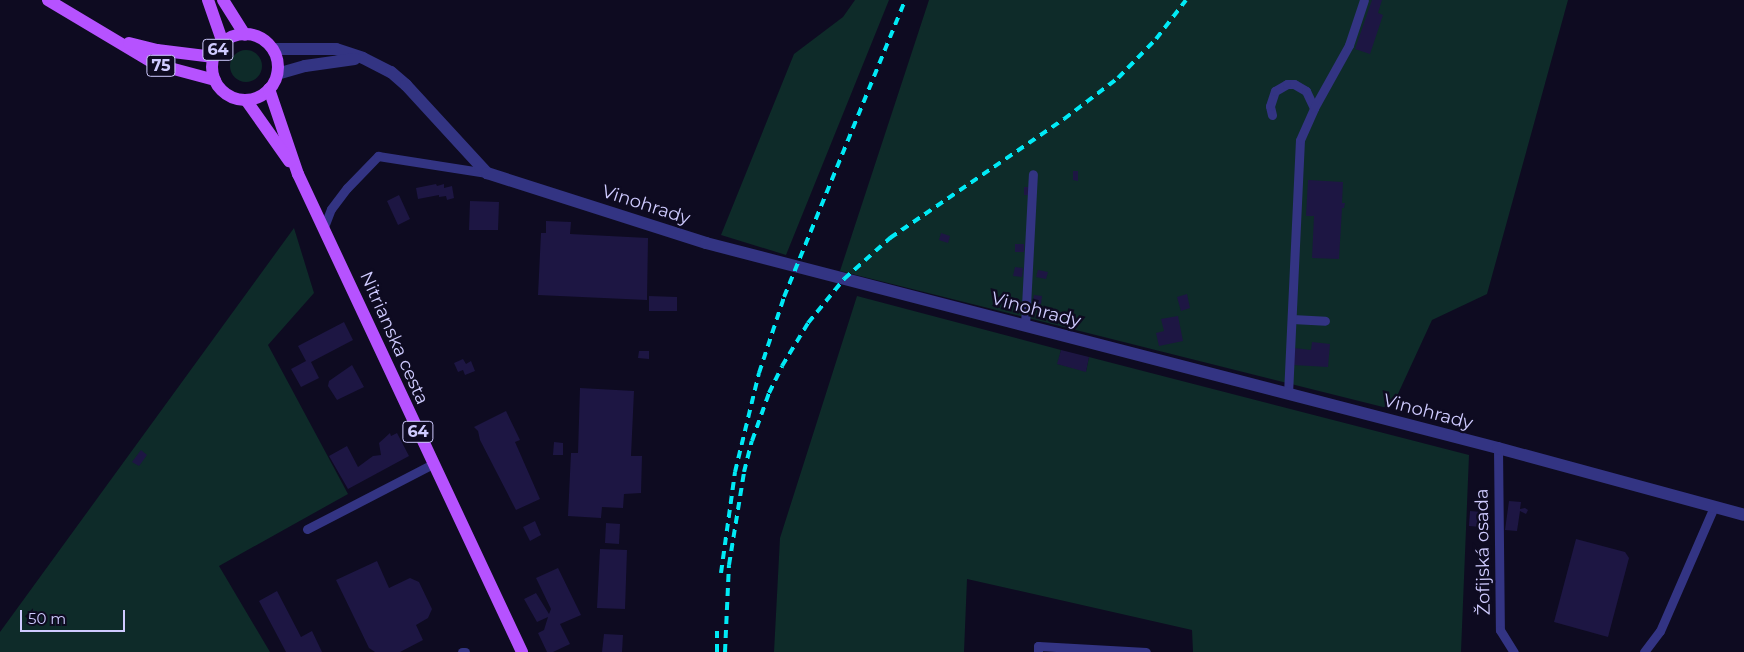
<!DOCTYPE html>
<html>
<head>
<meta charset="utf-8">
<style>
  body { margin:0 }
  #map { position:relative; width:1744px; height:652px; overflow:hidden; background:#0e0b21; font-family:Montserrat,sans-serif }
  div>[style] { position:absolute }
  .green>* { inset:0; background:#0e2b29 }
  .round { border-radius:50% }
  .building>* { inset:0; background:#1d1643 }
  .service>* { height:9px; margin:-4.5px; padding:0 4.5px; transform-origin:4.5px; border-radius:4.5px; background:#333483 }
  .minor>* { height:12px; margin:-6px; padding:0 6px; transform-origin:6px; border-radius:6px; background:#333483 }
  .primary>* { height:12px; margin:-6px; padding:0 6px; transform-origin:6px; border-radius:6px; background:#b652ff }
  .primary>.ring { margin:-6px; padding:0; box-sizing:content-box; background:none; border:12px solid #b652ff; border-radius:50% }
  .rail>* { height:4px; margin-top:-2px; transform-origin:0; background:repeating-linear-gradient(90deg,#00eaf6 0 8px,transparent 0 14px) }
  span { translate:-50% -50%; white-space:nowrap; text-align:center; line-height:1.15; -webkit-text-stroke:5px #0e0b21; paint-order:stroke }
  .shield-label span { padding:1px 4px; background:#0e0b21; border:1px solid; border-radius:4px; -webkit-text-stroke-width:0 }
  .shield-label { font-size:16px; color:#cfcbff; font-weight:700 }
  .street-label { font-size:18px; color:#cfcbff }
  .scale { position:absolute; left:20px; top:610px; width:105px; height:22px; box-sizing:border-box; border:2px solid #cfcbff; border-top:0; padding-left:6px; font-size:15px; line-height:18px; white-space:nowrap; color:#cfcbff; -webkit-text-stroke:4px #0e0b21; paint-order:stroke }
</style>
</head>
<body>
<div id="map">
  <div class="green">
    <div style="clip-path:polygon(855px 0,889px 0,786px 255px,721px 235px,794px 54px,843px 17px)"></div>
    <div style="clip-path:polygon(929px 0,1568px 0,1487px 294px,1432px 320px,1391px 409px,840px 271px)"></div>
    <div class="round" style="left:230px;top:50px;width:32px;height:32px"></div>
    <div style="clip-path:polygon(294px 228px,314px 293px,268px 345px,348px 494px,219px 566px,270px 652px,0 652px,0 632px)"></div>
    <div style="clip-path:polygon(857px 296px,1061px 350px,1058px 364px,1086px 371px,1089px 357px,1469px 455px,1461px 652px,1193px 652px,1192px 630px,967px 579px,964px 652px,774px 652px,780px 538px)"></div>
  </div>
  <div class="building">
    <div style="clip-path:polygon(1372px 0,1382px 0,1378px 13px,1383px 15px,1370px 54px,1355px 49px)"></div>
    <div style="clip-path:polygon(1073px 171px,1078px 171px,1078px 181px,1073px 180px)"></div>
    <div style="clip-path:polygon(1308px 180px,1343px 182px,1342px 203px,1345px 203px,1344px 208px,1342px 208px,1339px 259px,1312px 258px,1314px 216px,1306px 216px)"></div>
    <div style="clip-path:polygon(436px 184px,437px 186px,444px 184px,444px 188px,452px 186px,454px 198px,447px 200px,446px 196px,439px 197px,439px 195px,418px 199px,416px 188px)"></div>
    <div style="clip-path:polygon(1024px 187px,1028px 187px,1028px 195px,1024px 195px)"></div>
    <div style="clip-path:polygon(399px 195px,410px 219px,398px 225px,387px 201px)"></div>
    <div style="clip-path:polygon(470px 201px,499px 202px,498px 230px,469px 230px)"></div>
    <div style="clip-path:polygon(546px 221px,571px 222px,570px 234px,648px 238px,647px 300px,538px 295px,541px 233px,546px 233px)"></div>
    <div style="clip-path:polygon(941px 233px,950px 236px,948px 243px,939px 240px)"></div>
    <div style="clip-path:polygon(1015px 244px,1024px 244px,1024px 252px,1015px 252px)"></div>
    <div style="clip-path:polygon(1015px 267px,1023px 268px,1022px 277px,1013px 276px)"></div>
    <div style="clip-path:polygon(1038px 270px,1048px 272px,1046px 279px,1036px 277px)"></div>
    <div style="clip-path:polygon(1187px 294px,1190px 308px,1181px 311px,1177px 297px)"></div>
    <div style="clip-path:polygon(1034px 295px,1042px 296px,1041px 304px,1033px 303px)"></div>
    <div style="clip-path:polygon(649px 296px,677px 297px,677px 311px,649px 311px)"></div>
    <div style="clip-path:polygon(1178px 316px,1183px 341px,1159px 346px,1156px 333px,1164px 331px,1161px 319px)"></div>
    <div style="clip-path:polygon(344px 322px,353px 340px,311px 362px,319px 378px,301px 387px,291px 369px,306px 361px,298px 346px)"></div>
    <div style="clip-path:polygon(1312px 342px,1330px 344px,1328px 367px,1293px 365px,1294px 348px,1311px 350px)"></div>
    <div style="clip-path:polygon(1061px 350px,1089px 357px,1086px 372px,1057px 364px)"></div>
    <div style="clip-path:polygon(639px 351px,649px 351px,649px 359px,638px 358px)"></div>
    <div style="clip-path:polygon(463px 359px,466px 364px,471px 361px,475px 371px,465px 375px,463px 370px,458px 372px,454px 363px)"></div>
    <div style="clip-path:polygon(352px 365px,364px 387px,337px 400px,328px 386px,329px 381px)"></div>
    <div style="clip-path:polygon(580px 388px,634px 391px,631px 456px,642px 456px,641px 493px,624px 494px,623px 508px,602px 507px,601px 518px,568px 516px,571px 453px,578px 453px)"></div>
    <div style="clip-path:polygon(506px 411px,520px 440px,515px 442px,540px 499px,516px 510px,480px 440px,478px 431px,474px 427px)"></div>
    <div style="clip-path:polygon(390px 433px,391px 436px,397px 433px,409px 456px,348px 489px,329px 456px,347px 446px,358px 467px,373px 456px,381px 455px,379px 443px)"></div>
    <div style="clip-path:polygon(554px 442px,563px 443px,563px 455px,553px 455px)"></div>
    <div style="clip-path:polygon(141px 450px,147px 455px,139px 466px,132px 462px)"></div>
    <div style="clip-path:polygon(1509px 501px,1521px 502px,1520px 509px,1525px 508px,1528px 510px,1526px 514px,1520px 511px,1517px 531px,1505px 530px)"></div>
    <div style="clip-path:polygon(1470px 511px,1482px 512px,1482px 527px,1469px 526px)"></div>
    <div style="clip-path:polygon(535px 521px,541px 535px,530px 541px,523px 527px)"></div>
    <div style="clip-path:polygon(606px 523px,620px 524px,619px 544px,605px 543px)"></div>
    <div style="clip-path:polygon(1576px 539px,1625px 552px,1629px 558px,1608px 637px,1554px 622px)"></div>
    <div style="clip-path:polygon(600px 549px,627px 550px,625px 609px,597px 608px)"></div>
    <div style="clip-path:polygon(377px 561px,389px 588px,410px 578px,419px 582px,432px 609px,428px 618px,416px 625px,423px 640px,400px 652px,375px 652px,369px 648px,336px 580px)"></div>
    <div style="clip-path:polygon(558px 568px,581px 615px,560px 624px,570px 644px,553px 652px,547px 652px,538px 633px,544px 630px,548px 617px,537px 622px,524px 599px,536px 593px,549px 614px,551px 609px,536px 578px)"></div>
    <div style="clip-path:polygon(277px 591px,301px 637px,312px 631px,322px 652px,286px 652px,259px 601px)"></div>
    <div style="clip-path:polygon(604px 634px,623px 635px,622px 652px,602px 652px)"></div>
  </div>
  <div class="service">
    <div style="left:1272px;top:115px;width:9px;rotate:-103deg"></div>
    <div style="left:1270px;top:106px;width:16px;rotate:-72deg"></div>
    <div style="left:1275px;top:91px;width:14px;rotate:-30deg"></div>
    <div style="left:1287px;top:84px;width:7px"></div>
    <div style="left:1294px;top:84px;width:14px;rotate:30deg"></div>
    <div style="left:1306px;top:91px;width:19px;rotate:65deg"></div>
    <div style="left:324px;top:227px;width:19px;rotate:-69deg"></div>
    <div style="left:331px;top:209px;width:26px;rotate:-53deg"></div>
    <div style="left:347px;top:188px;width:45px;rotate:-45.9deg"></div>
    <div style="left:378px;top:156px;width:110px;rotate:8.9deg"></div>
    <div style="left:1292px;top:319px;width:33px;rotate:3deg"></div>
    <div style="left:1025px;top:325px;width:151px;rotate:-87deg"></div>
    <div style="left:1288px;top:394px;width:254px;rotate:-87.3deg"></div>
    <div style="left:1300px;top:140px;width:35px;rotate:-66deg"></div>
    <div style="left:1314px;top:108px;width:72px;rotate:-60.9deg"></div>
    <div style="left:1349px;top:45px;width:47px;rotate:-71.6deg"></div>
    <div style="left:1498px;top:448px;width:182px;rotate:89.4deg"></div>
    <div style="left:1500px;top:630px;width:26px;rotate:58deg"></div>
    <div style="left:307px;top:529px;width:142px;rotate:-27.3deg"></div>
    <div style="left:462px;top:652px;width:3px"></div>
    <div style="left:1038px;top:652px;width:6px;rotate:-90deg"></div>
    <div style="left:1038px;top:646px;width:108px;rotate:3.2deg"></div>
    <div style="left:1644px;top:652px;width:26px;rotate:-53deg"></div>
    <div style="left:1660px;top:631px;width:135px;rotate:-66.5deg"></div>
  </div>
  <div class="minor">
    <div style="left:273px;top:49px;width:63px"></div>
    <div style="left:336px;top:49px;width:28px;rotate:18deg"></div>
    <div style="left:363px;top:58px;width:31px;rotate:27deg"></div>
    <div style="left:391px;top:72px;width:20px;rotate:41deg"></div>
    <div style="left:406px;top:85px;width:120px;rotate:47.4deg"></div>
    <div style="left:487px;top:173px;width:230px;rotate:17.7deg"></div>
    <div style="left:706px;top:243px;width:818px;rotate:14.51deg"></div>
    <div style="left:1498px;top:448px;width:255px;rotate:15.2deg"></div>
    <div style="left:277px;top:74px;width:29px;rotate:-16deg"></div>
    <div style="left:305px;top:66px;width:50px;rotate:-8deg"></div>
  </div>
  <div class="primary">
    <div style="left:48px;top:0;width:125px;rotate:30.9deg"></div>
    <div style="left:155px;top:64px;width:62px;rotate:14.9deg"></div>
    <div style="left:208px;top:0;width:46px;rotate:70.8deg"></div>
    <div style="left:223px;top:0;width:41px;rotate:57.8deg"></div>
    <div class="ring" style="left:212px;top:34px;width:54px;height:54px"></div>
    <div style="left:129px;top:43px;width:29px;rotate:14deg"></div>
    <div style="left:157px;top:50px;width:57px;rotate:7deg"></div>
    <div style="left:269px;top:89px;width:90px;rotate:71.2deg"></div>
    <div style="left:298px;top:174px;width:528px;rotate:64.89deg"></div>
    <div style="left:246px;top:100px;width:75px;rotate:54.8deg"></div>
  </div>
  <div class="rail">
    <div style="left:721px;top:573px;width:102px;rotate:-82.1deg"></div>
    <div style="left:735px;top:472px;width:102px;rotate:-76.4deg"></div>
    <div style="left:759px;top:373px;width:80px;rotate:-71.8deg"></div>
    <div style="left:784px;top:297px;width:321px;rotate:-67.8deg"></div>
    <div style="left:717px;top:652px;width:21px;rotate:-90deg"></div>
    <div style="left:725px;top:652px;width:87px;rotate:-87.4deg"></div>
    <div style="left:729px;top:565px;width:94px;rotate:-80.8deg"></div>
    <div style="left:744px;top:472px;width:32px;rotate:-76deg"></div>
    <div style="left:752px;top:441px;width:51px;rotate:-70.5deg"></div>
    <div style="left:769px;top:393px;width:30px;rotate:-64deg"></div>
    <div style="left:782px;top:366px;width:50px;rotate:-58.8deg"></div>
    <div style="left:808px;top:323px;width:57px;rotate:-50.7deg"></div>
    <div style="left:844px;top:279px;width:62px;rotate:-41.7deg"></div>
    <div style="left:890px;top:238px;width:211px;rotate:-34.4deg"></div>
    <div style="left:1064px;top:119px;width:68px;rotate:-37.2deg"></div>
    <div style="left:1118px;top:78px;width:54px;rotate:-45.7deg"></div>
    <div style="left:1156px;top:39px;width:49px;rotate:-52.4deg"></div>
  </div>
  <div class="shield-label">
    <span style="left:218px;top:50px">64</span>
    <span style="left:161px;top:66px">75</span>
    <span style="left:418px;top:432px">64</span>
  </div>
  <div class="street-label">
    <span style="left:646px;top:205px;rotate:18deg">Vinohrady</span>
    <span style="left:1036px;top:310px;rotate:15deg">Vinohrady</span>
    <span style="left:394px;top:338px;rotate:66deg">Nitrianska cesta</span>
    <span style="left:1428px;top:412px;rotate:15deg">Vinohrady</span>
    <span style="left:1483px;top:552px;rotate:-91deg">Žofijská osada</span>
  </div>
  <div class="scale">50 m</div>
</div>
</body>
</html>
